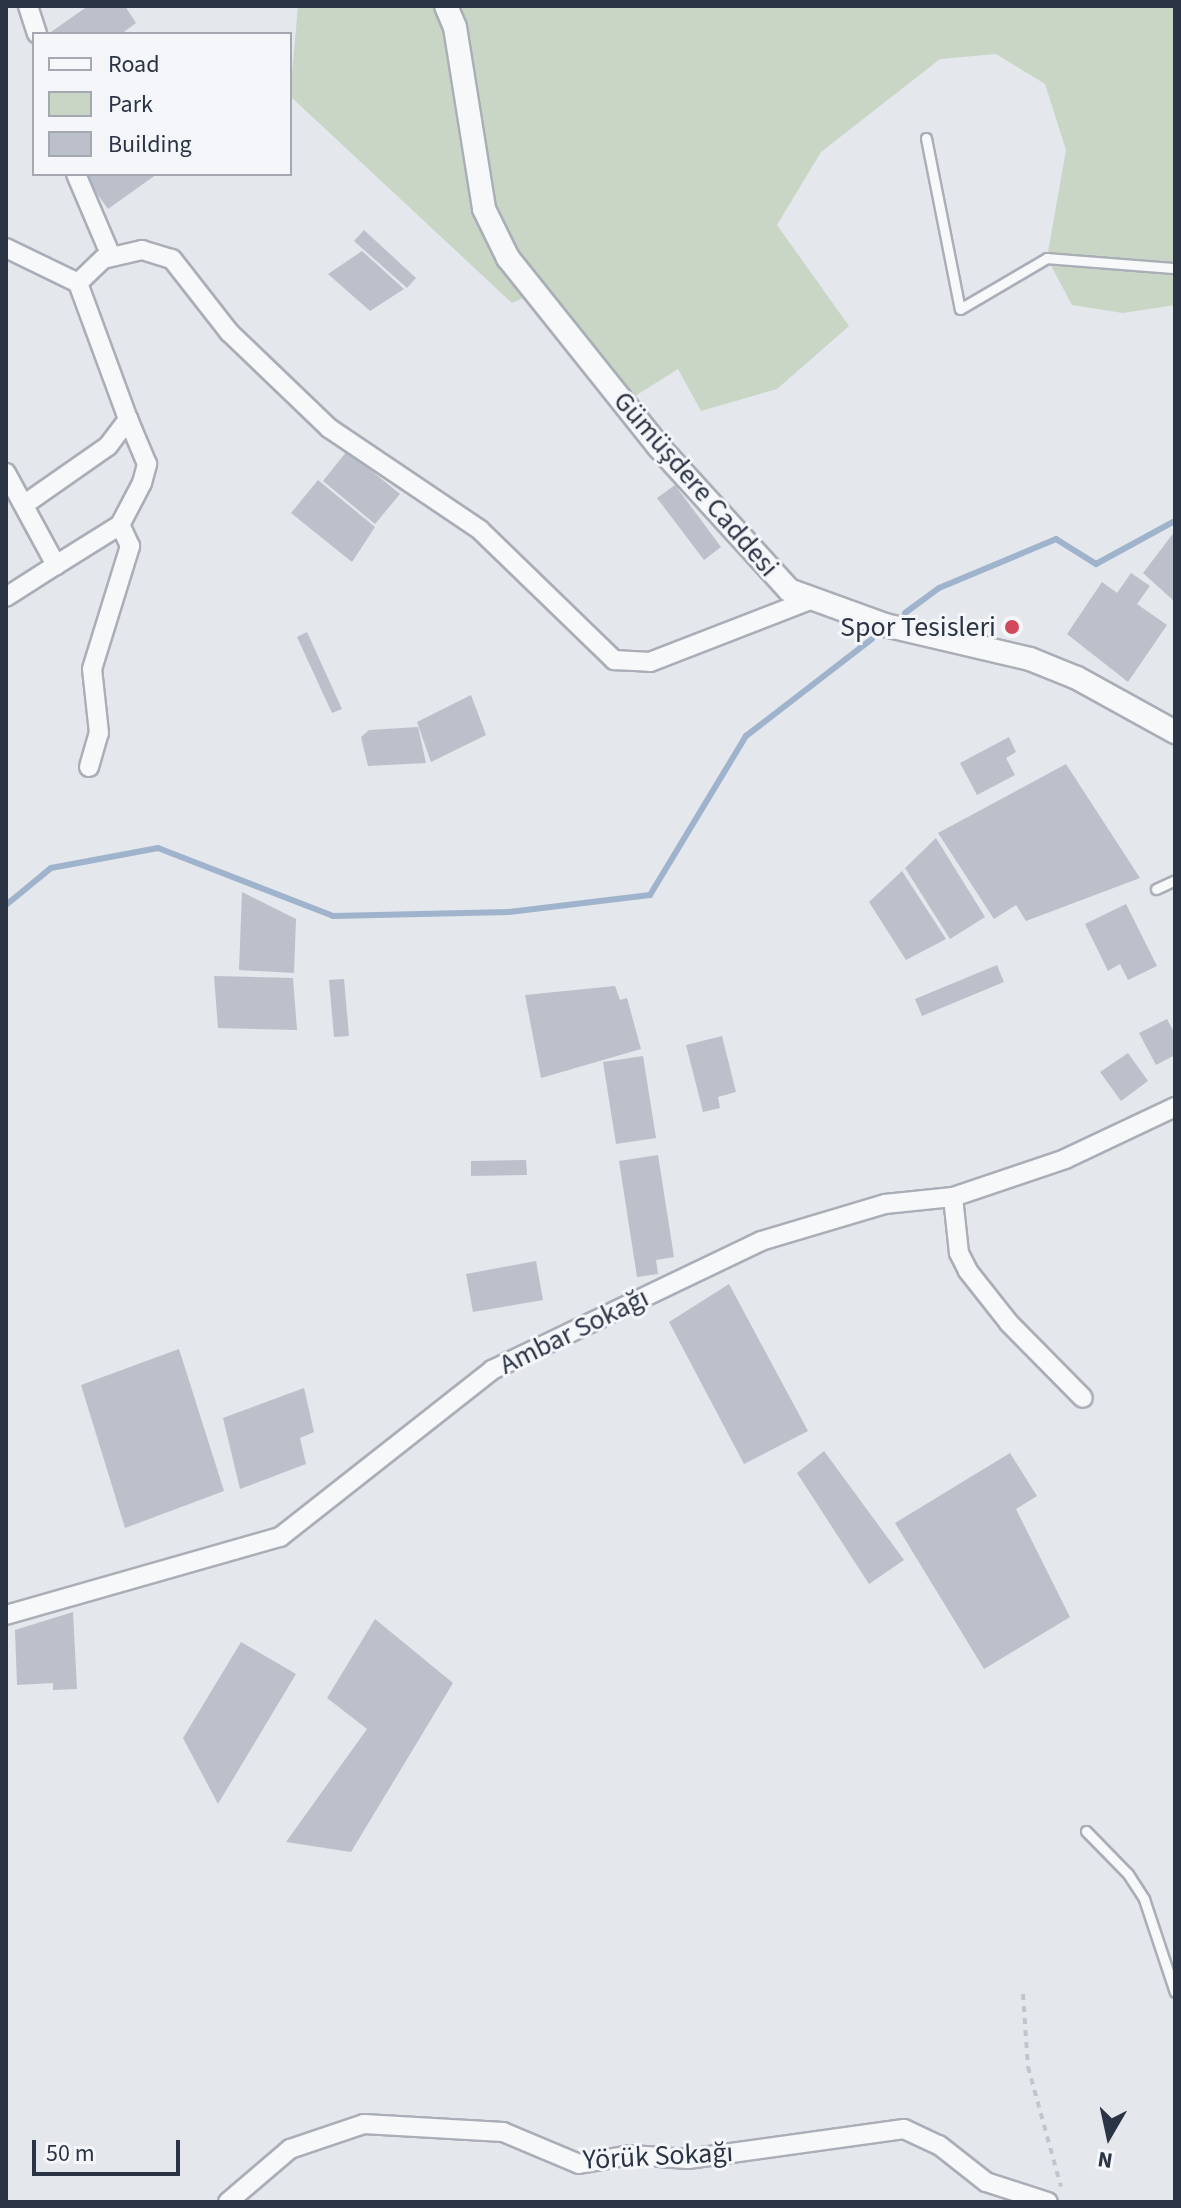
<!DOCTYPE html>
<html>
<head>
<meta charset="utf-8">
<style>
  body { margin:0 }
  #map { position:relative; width:1181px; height:2208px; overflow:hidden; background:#e4e7ec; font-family:"Source Sans 3",sans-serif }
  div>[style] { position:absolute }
  .green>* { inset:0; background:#c9d6c5 }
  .stream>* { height:6px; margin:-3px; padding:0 3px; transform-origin:3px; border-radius:3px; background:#9fb4cc }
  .building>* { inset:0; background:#bbc0ca }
  .path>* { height:4px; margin-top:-2px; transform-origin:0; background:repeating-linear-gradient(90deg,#c2c5cb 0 6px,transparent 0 12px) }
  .roads { filter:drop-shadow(2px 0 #a9aeb7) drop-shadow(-2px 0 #a9aeb7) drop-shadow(0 2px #a9aeb7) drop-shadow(0 -2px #a9aeb7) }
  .service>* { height:9px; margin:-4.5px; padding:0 4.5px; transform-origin:4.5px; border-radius:4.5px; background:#f7f8fa }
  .minor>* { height:18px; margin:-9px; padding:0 9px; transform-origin:9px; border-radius:9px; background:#f7f8fa }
  .tertiary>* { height:22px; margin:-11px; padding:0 11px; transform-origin:11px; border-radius:11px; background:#f7f8fa }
  .dots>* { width:22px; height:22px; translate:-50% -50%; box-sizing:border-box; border:4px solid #f4f6f9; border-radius:50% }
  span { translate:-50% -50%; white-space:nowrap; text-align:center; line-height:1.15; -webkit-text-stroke:6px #f4f6f9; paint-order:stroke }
  .street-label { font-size:28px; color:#2b3445 }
  .poi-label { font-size:28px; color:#2b3445 }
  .right { translate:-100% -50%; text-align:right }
  .frame { position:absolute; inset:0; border:8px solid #2b3445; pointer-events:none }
  .legend { position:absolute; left:32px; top:32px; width:260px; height:144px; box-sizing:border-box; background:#f4f6f9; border:2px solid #a4a8b1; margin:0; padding:10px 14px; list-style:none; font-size:24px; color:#2b3445 }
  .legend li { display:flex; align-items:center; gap:16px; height:40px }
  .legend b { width:40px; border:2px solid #a4a8b1 }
  .north { position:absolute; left:1069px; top:2096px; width:80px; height:80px; -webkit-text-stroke:6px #f4f6f9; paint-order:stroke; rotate:189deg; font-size:22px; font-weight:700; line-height:32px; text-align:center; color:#2b3445 }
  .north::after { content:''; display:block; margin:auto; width:28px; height:36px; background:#2b3445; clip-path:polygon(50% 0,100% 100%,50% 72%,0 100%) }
  .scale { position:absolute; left:32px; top:2140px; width:148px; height:36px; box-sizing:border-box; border:4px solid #2b3445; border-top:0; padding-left:10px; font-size:24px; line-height:28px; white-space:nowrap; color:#2b3445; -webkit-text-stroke:6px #f4f6f9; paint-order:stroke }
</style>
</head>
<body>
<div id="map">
  <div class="green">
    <div style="clip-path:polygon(298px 6px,1175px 6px,1175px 305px,1123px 313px,1072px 305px,1047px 258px,1066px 150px,1045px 84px,996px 54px,940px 59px,821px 152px,777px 225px,849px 326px,777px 389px,701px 411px,678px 369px,632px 398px,548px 287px,512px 303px,290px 96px)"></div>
  </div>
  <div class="stream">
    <div style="left:905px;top:613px;width:42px;rotate:-36.3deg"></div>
    <div style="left:939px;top:588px;width:127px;rotate:-22.7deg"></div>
    <div style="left:1056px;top:539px;width:47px;rotate:32deg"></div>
    <div style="left:1096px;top:564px;width:90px;rotate:-28.6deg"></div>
    <div style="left:6px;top:905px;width:58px;rotate:-39.4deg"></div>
    <div style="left:51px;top:868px;width:109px;rotate:-10.6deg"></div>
    <div style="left:158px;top:848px;width:188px;rotate:21.2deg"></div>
    <div style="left:333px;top:916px;width:176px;rotate:-1.3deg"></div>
    <div style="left:509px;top:912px;width:142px;rotate:-6.9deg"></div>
    <div style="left:650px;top:895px;width:186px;rotate:-58.9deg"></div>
    <div style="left:746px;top:736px;width:159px;rotate:-37.6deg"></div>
  </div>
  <div class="building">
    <div style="clip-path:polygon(88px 6px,125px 6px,136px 23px,121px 34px,48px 34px)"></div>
    <div style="clip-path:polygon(83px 174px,157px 174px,108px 209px)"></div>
    <div style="clip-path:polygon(364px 230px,416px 278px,407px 288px,354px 241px)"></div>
    <div style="clip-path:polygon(362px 251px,404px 289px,370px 311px,328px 274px)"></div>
    <div style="clip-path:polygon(347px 451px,400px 494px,375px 524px,323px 481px)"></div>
    <div style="clip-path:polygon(318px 480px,375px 527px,352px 562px,291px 513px)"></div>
    <div style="clip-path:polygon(675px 485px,721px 547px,704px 560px,657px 498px)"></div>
    <div style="clip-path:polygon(1175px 531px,1175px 602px,1143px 573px)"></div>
    <div style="clip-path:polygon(1131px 573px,1150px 586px,1137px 604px,1167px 625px,1128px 682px,1067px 634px,1102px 582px,1117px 593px)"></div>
    <div style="clip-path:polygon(307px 632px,342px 709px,332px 713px,297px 637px)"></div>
    <div style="clip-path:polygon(471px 695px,486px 735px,431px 762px,417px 722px)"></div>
    <div style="clip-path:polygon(418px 727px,426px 763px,368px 766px,361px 737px,369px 730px)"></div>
    <div style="clip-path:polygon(1009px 737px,1016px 752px,1006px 758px,1015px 775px,977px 795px,960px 763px)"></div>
    <div style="clip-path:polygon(1066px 764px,1140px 878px,1026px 921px,1016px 905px,994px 919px,938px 833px)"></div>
    <div style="clip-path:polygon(936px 838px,985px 917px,950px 939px,905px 868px)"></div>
    <div style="clip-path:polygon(902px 871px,946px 939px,906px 960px,869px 902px)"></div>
    <div style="clip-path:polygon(242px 892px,296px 919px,294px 973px,239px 970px)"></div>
    <div style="clip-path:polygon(1126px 904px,1157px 966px,1128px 980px,1120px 964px,1108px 971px,1085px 924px)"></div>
    <div style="clip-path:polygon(997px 965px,1004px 982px,922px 1016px,915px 999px)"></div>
    <div style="clip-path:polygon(214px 976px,293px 978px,297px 1030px,218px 1028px)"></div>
    <div style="clip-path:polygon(344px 979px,349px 1036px,334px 1037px,329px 980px)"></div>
    <div style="clip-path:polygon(615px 986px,620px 1000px,627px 998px,641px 1049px,541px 1078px,525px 995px)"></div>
    <div style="clip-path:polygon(1167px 1019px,1175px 1034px,1175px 1055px,1156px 1065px,1139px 1033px)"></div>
    <div style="clip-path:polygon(722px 1036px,736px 1092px,718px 1097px,720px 1108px,703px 1112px,686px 1045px)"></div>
    <div style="clip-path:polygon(1128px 1053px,1148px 1081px,1121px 1101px,1100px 1072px)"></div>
    <div style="clip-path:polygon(643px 1056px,656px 1138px,616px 1144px,603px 1062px)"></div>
    <div style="clip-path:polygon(658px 1155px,674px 1257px,656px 1260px,658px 1274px,637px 1277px,619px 1161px)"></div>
    <div style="clip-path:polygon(526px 1160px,527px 1175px,471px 1176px,471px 1161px)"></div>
    <div style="clip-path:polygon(536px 1261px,543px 1300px,473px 1312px,466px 1274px)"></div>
    <div style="clip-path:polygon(729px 1284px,808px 1431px,744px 1464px,669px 1322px)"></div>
    <div style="clip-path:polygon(179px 1349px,224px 1491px,125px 1528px,81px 1385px)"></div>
    <div style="clip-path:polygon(304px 1388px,314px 1432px,300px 1438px,306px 1464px,240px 1489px,223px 1418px)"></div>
    <div style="clip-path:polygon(824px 1451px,904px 1560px,869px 1584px,797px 1473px)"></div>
    <div style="clip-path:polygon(1010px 1453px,1037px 1496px,1016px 1509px,1070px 1617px,984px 1669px,895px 1523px)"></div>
    <div style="clip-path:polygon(73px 1612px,77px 1689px,53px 1690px,53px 1683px,17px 1685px,15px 1630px)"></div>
    <div style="clip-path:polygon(375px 1619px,453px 1683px,351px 1852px,286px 1842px,367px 1729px,327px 1698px)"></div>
    <div style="clip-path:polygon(241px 1642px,296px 1674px,218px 1804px,183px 1738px)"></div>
  </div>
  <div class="path">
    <div style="left:1023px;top:1994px;width:73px;rotate:86.1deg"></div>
    <div style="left:1028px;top:2067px;width:124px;rotate:74.6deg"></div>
  </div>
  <div class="roads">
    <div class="service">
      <div style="left:926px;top:138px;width:174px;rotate:78.8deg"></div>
      <div style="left:960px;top:309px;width:101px;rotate:-30.4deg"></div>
      <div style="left:1047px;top:258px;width:128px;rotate:4.5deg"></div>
      <div style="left:1156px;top:889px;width:21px;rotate:-25deg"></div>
      <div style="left:1086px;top:1831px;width:60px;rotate:45.7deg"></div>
      <div style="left:1128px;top:1874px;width:30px;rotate:57deg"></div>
      <div style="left:1144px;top:1899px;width:98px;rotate:71.6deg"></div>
    </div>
    <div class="minor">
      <div style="left:28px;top:6px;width:29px;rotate:72deg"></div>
      <div style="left:76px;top:174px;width:89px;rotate:66.9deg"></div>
      <div style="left:6px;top:248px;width:80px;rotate:25.9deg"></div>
      <div style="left:6px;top:473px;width:105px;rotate:61.5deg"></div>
      <div style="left:56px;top:565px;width:59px;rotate:147.4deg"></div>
      <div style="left:25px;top:504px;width:101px;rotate:-34.9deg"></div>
      <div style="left:108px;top:446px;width:34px;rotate:-53deg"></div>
      <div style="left:128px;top:419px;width:145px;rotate:-110.2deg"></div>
      <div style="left:78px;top:283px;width:35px;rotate:-44deg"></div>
      <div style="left:103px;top:259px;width:40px;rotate:-13deg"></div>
      <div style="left:142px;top:250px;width:31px;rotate:17deg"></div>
      <div style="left:172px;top:259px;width:93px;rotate:52deg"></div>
      <div style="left:229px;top:332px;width:139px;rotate:43.8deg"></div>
      <div style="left:329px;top:428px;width:182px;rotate:34deg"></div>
      <div style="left:480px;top:530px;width:187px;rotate:44.1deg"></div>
      <div style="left:614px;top:660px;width:36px;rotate:3deg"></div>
      <div style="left:650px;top:662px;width:172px;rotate:-21.2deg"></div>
      <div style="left:56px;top:565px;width:75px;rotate:-32deg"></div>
      <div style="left:120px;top:525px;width:47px;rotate:-62.4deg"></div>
      <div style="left:142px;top:483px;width:20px;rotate:-75deg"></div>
      <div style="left:147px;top:464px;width:49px;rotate:-112.9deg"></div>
      <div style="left:89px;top:767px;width:35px;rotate:-74deg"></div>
      <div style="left:99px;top:733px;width:64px;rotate:-96.2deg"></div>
      <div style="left:92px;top:669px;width:129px;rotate:-72.8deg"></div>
      <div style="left:130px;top:546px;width:23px;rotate:-115deg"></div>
      <div style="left:953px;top:1197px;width:56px;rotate:83.9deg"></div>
      <div style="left:959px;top:1253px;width:20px;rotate:63deg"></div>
      <div style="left:968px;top:1271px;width:66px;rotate:51.7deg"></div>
      <div style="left:1009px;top:1323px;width:105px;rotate:45.4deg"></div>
      <div style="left:6px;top:1615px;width:285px;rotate:-15.9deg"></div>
      <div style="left:280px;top:1537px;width:270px;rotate:-38.2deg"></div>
      <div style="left:492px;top:1370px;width:298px;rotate:-25.6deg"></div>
      <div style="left:761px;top:1241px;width:129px;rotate:-16.6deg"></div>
      <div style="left:885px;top:1204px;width:68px;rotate:-5.9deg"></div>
      <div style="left:953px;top:1197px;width:118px;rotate:-18.7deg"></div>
      <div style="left:1065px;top:1159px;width:122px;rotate:-25.3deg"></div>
      <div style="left:228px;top:2202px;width:82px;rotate:-40.5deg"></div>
      <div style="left:290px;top:2149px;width:78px;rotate:-18.7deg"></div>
      <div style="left:364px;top:2124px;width:139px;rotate:3.3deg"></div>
      <div style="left:503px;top:2132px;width:82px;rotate:22.8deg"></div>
      <div style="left:579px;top:2164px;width:53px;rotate:-9.8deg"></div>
      <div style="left:631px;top:2155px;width:57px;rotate:4deg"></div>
      <div style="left:688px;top:2159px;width:218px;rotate:-7.9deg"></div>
      <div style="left:904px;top:2129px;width:38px;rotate:25deg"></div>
      <div style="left:939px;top:2145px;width:60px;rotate:38.2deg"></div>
      <div style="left:986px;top:2182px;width:65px;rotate:17.9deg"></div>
    </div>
    <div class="tertiary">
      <div style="left:446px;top:6px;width:23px;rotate:67deg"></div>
      <div style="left:455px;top:27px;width:184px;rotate:80.9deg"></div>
      <div style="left:484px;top:209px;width:55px;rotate:63.9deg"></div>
      <div style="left:508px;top:258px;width:242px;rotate:51.4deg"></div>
      <div style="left:659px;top:447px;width:193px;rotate:47.7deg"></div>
      <div style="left:789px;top:590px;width:102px;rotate:20deg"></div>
      <div style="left:885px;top:625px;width:149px;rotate:13.2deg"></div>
      <div style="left:1030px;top:659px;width:51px;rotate:22deg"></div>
      <div style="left:1077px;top:678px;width:112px;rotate:28.9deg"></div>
    </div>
  </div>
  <div class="dots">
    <div style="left:1012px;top:627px;background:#d1495b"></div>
  </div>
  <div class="street-label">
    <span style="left:696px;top:484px;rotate:49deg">Gümüşdere Caddesi</span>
    <span style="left:574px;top:1331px;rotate:-26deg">Ambar Sokağı</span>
    <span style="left:658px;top:2156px;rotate:-3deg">Yörük Sokağı</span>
  </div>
  <div class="poi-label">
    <span class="right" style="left:996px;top:627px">Spor Tesisleri</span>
  </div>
  <div class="frame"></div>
  <ul class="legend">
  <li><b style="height:10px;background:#f7f8fa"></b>Road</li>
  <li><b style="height:22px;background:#c9d6c5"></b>Park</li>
  <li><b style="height:22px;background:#bbc0ca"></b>Building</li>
  </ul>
  <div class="north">N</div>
  <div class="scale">50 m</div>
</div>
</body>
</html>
